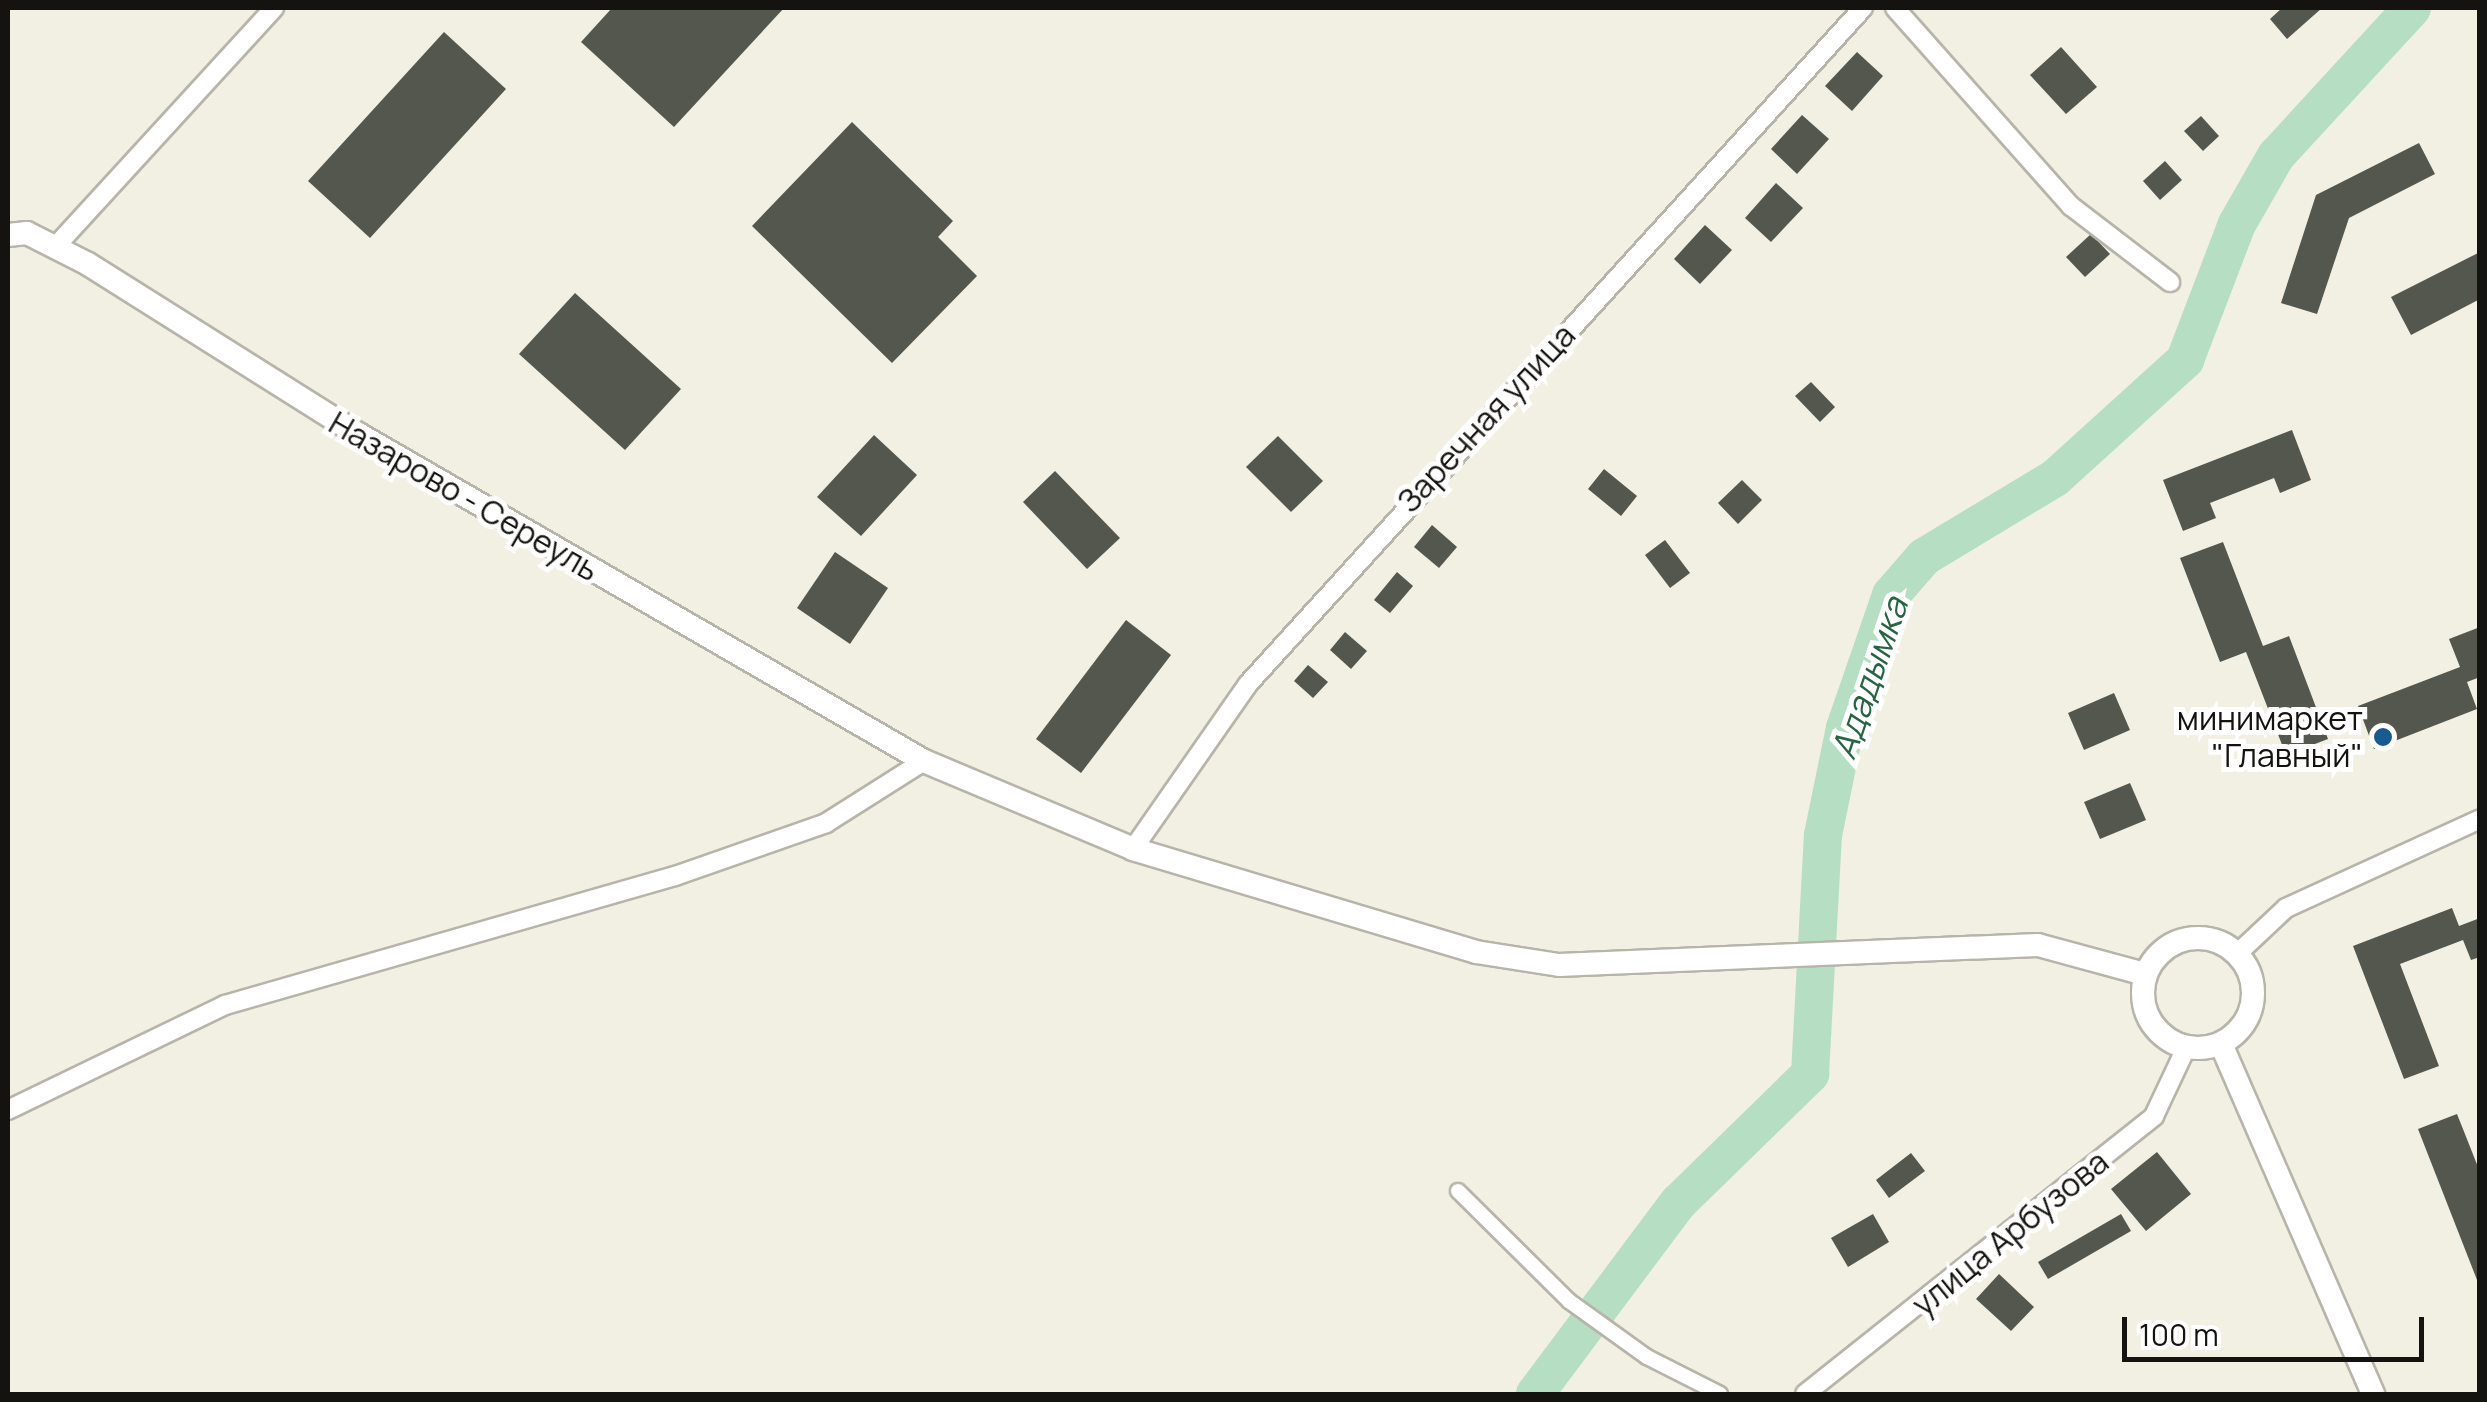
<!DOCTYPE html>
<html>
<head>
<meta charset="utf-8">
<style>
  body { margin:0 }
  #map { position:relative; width:2487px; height:1402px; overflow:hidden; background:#f2efe3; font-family:Manrope,sans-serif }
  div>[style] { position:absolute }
  .river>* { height:38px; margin:-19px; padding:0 19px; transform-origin:19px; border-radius:19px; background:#b6dec3 }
  .building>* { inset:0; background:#53574d }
  .roads { filter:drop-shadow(2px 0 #b7b4a9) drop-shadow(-2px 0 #b7b4a9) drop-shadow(0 2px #b7b4a9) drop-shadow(0 -2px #b7b4a9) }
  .pedestrian>* { height:14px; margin:-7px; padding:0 7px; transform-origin:7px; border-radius:7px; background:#fff }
  .minor>* { height:18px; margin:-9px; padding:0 9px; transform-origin:9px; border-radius:9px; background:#fff }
  .tertiary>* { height:22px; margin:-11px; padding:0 11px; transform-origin:11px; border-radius:11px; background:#fff }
  .tertiary>.ring { margin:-11px; padding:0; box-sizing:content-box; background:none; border:22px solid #fff; border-radius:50% }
  .dots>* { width:28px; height:28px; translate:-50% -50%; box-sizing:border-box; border:5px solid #fff; border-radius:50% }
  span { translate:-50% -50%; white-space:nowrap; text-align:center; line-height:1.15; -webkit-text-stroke:10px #fff; paint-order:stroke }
  .street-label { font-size:32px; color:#14130f }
  .poi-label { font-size:32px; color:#14130f }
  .right { translate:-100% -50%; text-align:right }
  .water-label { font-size:35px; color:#276441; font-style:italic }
  .frame { position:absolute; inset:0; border:10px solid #14130f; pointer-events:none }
  .scale { position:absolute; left:2122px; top:1317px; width:302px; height:45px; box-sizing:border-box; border:5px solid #14130f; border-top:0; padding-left:12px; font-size:30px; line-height:35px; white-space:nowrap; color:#14130f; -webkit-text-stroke:8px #fff; paint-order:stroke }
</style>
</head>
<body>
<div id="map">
  <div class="river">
    <div style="left:1535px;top:1394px;width:239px;rotate:-53.2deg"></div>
    <div style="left:1678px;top:1203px;width:185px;rotate:-44.3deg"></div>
    <div style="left:1810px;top:1074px;width:239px;rotate:-86.9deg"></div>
    <div style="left:1823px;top:835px;width:109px;rotate:-78.4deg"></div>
    <div style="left:1845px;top:728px;width:141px;rotate:-70.9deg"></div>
    <div style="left:1891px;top:595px;width:50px;rotate:-49deg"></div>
    <div style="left:1924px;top:557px;width:153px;rotate:-31.1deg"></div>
    <div style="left:2055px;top:478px;width:176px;rotate:-42.2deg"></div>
    <div style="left:2185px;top:360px;width:146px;rotate:-69.1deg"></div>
    <div style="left:2237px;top:224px;width:78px;rotate:-60.2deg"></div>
    <div style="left:2276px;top:156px;width:201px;rotate:-47.4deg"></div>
  </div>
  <div class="building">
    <div style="clip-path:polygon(612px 8px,784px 8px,674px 127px,581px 42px)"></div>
    <div style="clip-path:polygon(2282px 8px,2322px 8px,2287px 39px,2270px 19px)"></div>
    <div style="clip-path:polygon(444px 32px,506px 89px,370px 238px,308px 181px)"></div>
    <div style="clip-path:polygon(2061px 47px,2097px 87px,2066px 114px,2030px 75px)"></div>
    <div style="clip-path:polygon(1857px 52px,1883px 76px,1852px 111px,1825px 86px)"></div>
    <div style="clip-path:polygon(1802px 115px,1829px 139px,1797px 174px,1771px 149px)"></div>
    <div style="clip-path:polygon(2201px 116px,2219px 136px,2203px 151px,2184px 131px)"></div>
    <div style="clip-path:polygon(852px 122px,953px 221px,938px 237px,977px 276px,892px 363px,752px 226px)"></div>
    <div style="clip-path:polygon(2419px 143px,2435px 174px,2349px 218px,2317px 314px,2281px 303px,2316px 195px)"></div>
    <div style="clip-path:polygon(2165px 161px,2182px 180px,2160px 200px,2143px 181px)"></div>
    <div style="clip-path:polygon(1776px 183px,1803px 208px,1771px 242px,1745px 218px)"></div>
    <div style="clip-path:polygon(1705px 225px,1732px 250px,1700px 284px,1674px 259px)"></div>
    <div style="clip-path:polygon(2091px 234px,2110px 254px,2085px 277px,2066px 257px)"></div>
    <div style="clip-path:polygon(2480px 252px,2480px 299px,2411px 335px,2391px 297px)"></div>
    <div style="clip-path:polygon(575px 293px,681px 389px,625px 450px,519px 354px)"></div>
    <div style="clip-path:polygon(1811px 382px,1835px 407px,1820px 422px,1795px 396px)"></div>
    <div style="clip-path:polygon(2292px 430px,2311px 480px,2280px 493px,2274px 478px,2210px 503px,2216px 518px,2183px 531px,2163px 480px)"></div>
    <div style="clip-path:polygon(874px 435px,917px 475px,861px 536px,817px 497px)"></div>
    <div style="clip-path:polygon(1278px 436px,1323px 481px,1291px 512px,1246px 467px)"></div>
    <div style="clip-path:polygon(1604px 469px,1637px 496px,1621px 516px,1588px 489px)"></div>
    <div style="clip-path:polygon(1055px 471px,1120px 538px,1087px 569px,1023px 502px)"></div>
    <div style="clip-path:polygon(1742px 480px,1762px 500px,1738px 524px,1718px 503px)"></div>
    <div style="clip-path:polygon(1432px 525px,1457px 547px,1439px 568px,1414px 547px)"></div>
    <div style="clip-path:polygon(1665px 540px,1690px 573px,1670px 588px,1645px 555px)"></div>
    <div style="clip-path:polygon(2223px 542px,2263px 646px,2289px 636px,2328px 739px,2286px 755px,2246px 652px,2220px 662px,2180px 558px)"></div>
    <div style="clip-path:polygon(835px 552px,888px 588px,850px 644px,797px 608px)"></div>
    <div style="clip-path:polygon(1397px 572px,1413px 586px,1390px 613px,1374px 600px)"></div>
    <div style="clip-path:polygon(1126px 620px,1171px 655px,1081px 773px,1036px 739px)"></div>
    <div style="clip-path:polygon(2480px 627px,2480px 677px,2467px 682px,2477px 709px,2374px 749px,2358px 706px,2460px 667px,2449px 639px)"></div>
    <div style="clip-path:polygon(1345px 632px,1367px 651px,1351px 669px,1330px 650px)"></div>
    <div style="clip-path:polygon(1308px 665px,1328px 682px,1313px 698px,1294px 681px)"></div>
    <div style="clip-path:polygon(2114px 693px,2130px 730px,2084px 750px,2068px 713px)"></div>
    <div style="clip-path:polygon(2130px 783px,2146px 820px,2100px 839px,2084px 802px)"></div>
    <div style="clip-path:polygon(2452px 908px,2459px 926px,2480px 918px,2480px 957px,2471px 960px,2463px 940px,2400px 964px,2439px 1066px,2404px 1079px,2353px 946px)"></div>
    <div style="clip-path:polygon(2457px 1114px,2480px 1172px,2479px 1285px,2418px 1129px)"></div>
    <div style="clip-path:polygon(2157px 1152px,2191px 1194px,2146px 1231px,2111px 1189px)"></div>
    <div style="clip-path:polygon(1911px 1153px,1925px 1171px,1889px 1198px,1876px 1180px)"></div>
    <div style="clip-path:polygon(1873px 1214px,1889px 1242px,1848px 1267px,1831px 1238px)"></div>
    <div style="clip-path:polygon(2121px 1214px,2131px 1231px,2048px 1279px,2038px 1262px)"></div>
    <div style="clip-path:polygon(1999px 1274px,2034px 1307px,2011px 1331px,1976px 1299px)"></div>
  </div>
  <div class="roads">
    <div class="pedestrian">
      <div style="left:1458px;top:1191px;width:156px;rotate:44.7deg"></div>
      <div style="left:1569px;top:1301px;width:96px;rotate:35.7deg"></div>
      <div style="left:1647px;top:1357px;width:82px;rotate:26.9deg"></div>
    </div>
    <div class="minor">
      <div style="left:1895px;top:8px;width:265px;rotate:48.4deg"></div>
      <div style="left:2071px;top:206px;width:125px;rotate:37.5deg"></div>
      <div style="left:56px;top:246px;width:323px;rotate:-47.5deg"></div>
      <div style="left:1133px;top:849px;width:201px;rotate:-55.1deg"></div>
      <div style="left:1248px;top:684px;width:914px;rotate:-47.71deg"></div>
      <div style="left:2237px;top:954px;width:67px;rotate:-43.2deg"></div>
      <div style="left:2286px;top:908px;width:213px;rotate:-24.6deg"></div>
      <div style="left:8px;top:1110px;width:241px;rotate:-25.8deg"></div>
      <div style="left:225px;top:1005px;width:468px;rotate:-16deg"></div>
      <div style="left:675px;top:876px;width:160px;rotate:-19.3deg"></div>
      <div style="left:826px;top:823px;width:116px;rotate:-32.3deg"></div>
      <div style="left:1805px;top:1394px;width:446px;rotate:-38.5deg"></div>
      <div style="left:2154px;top:1116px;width:75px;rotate:-64.8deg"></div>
    </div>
    <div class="tertiary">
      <div style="left:8px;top:235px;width:19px;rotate:-6deg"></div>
      <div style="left:27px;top:233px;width:68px;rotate:26.9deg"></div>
      <div style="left:88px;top:264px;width:321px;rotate:32.2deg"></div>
      <div style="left:360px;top:435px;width:651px;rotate:30.03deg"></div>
      <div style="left:924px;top:761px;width:227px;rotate:22.8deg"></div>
      <div style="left:1133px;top:849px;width:358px;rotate:16.7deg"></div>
      <div style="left:1476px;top:952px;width:84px;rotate:8.9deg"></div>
      <div style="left:1559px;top:965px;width:479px;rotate:-2.4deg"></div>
      <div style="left:2038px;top:945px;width:111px;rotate:15.2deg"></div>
      <div class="ring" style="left:2143px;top:938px;width:88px;height:88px"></div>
      <div style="left:2221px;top:1044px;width:382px;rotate:66.5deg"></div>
    </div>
  </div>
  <div class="dots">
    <div style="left:2383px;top:737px;background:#195b90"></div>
  </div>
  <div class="street-label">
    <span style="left:1486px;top:418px;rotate:-47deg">Заречная улица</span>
    <span style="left:464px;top:496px;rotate:30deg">Назарово - Сереуль</span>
    <span style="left:2010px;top:1233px;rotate:-39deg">улица Арбузова</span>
  </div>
  <div class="poi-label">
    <span class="right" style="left:2363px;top:737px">минимаркет<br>"Главный"</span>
  </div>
  <div class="water-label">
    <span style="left:1869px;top:678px;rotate:-71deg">Ададымка</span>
  </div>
  <div class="frame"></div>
  <div class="scale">100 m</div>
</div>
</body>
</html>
